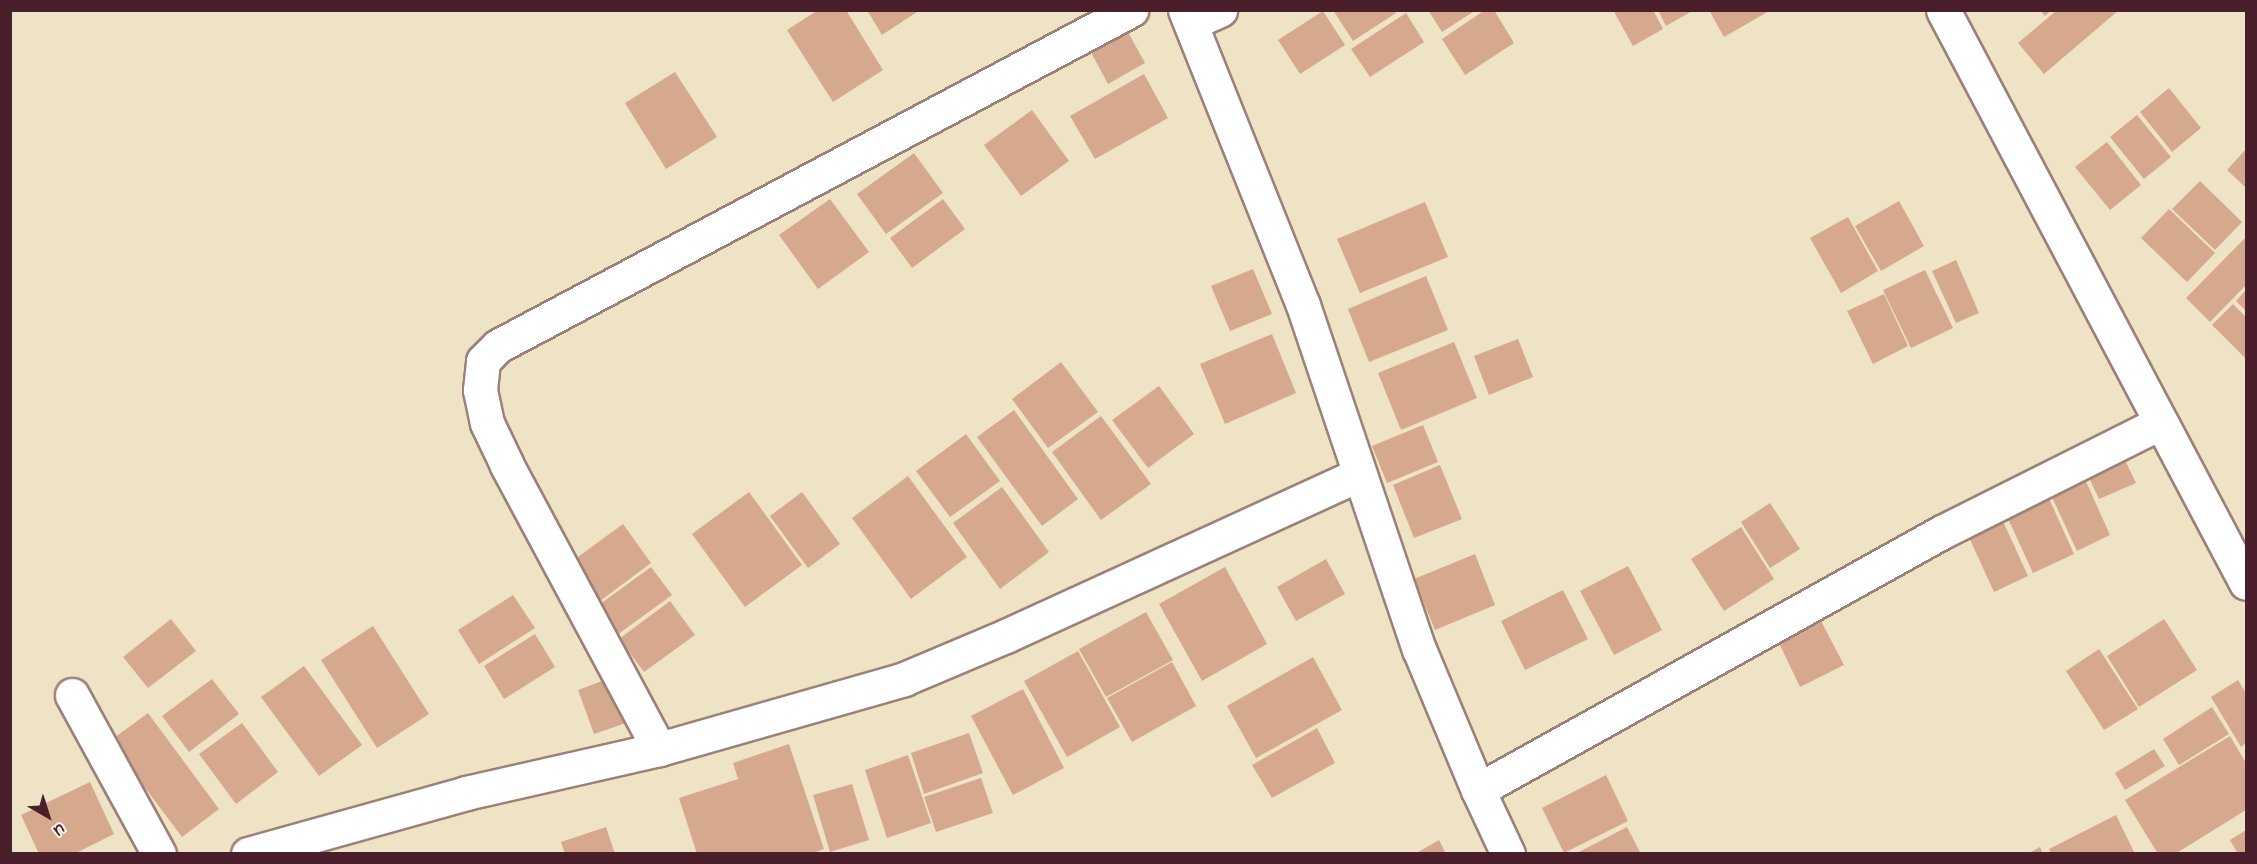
<!DOCTYPE html>
<html>
<head>
<meta charset="utf-8">
<style>
  body { margin:0 }
  #map { position:relative; width:2257px; height:864px; overflow:hidden; background:#eee3c5; font-family:"Architects Daughter",sans-serif }
  div>[style] { position:absolute }
  .building>* { inset:0; background:#d6a98e }
  .roads { filter:drop-shadow(2px 0 #9c8178) drop-shadow(-2px 0 #9c8178) drop-shadow(0 2px #9c8178) drop-shadow(0 -2px #9c8178) }
  .minor>* { height:33px; margin:-16.5px; padding:0 16.5px; transform-origin:16.5px; border-radius:16.5px; background:#fff }
  .major>* { height:33px; margin:-16.5px; padding:0 16.5px; transform-origin:16.5px; border-radius:16.5px; background:#fff }
  span { translate:-50% -50%; white-space:nowrap; text-align:center; line-height:1.15; -webkit-text-stroke:5px #f7f3e8; paint-order:stroke }
  .frame { position:absolute; inset:0; border:12px solid #4a1f2b; pointer-events:none }
  .north { position:absolute; left:18px; top:786px; width:60px; height:60px; -webkit-text-stroke:4px #f7f3e8; paint-order:stroke; rotate:141deg; font-size:16px; font-weight:700; line-height:24px; text-align:center; color:#4a1f2b }
  .north::after { content:''; display:block; margin:auto; width:21px; height:27px; background:#4a1f2b; clip-path:polygon(50% 0,100% 100%,50% 72%,0 100%) }
</style>
</head>
<body>
<div id="map">
  <div class="building">
    <div style="clip-path:polygon(818px 10px,846px 10px,883px 70px,833px 102px,787px 30px)"></div>
    <div style="clip-path:polygon(867px 10px,920px 10px,882px 35px)"></div>
    <div style="clip-path:polygon(1333px 10px,1395px 10px,1396px 13px,1353px 41px)"></div>
    <div style="clip-path:polygon(1428px 10px,1476px 10px,1442px 32px)"></div>
    <div style="clip-path:polygon(1485px 10px,1494px 10px,1514px 43px,1465px 75px,1442px 39px)"></div>
    <div style="clip-path:polygon(1613px 10px,1653px 10px,1663px 29px,1633px 46px)"></div>
    <div style="clip-path:polygon(1658px 10px,1694px 10px,1666px 26px)"></div>
    <div style="clip-path:polygon(1713px 10px,1771px 10px,1724px 37px,1710px 12px)"></div>
    <div style="clip-path:polygon(2040px 10px,2052px 10px,2045px 16px)"></div>
    <div style="clip-path:polygon(2057px 10px,2119px 10px,2044px 74px,2018px 43px)"></div>
    <div style="clip-path:polygon(1323px 11px,1345px 45px,1300px 74px,1278px 40px)"></div>
    <div style="clip-path:polygon(1406px 13px,1424px 42px,1370px 77px,1351px 49px)"></div>
    <div style="clip-path:polygon(1123px 23px,1145px 63px,1108px 84px,1086px 43px)"></div>
    <div style="clip-path:polygon(675px 72px,717px 137px,666px 169px,625px 103px)"></div>
    <div style="clip-path:polygon(1144px 74px,1168px 118px,1095px 159px,1070px 116px)"></div>
    <div style="clip-path:polygon(2169px 88px,2201px 128px,2172px 152px,2140px 112px)"></div>
    <div style="clip-path:polygon(1032px 110px,1069px 161px,1021px 196px,984px 145px)"></div>
    <div style="clip-path:polygon(2137px 115px,2171px 157px,2144px 179px,2110px 137px)"></div>
    <div style="clip-path:polygon(2107px 142px,2141px 185px,2110px 210px,2075px 167px)"></div>
    <div style="clip-path:polygon(2246px 149px,2246px 188px,2227px 170px)"></div>
    <div style="clip-path:polygon(914px 153px,943px 193px,886px 234px,857px 194px)"></div>
    <div style="clip-path:polygon(2200px 181px,2242px 222px,2215px 250px,2172px 209px)"></div>
    <div style="clip-path:polygon(830px 199px,869px 252px,818px 289px,779px 235px)"></div>
    <div style="clip-path:polygon(943px 199px,965px 229px,912px 268px,890px 238px)"></div>
    <div style="clip-path:polygon(1899px 201px,1924px 246px,1881px 271px,1855px 226px)"></div>
    <div style="clip-path:polygon(1425px 202px,1448px 257px,1360px 293px,1337px 239px)"></div>
    <div style="clip-path:polygon(2169px 209px,2215px 253px,2187px 282px,2141px 238px)"></div>
    <div style="clip-path:polygon(1848px 217px,1878px 271px,1841px 293px,1810px 238px)"></div>
    <div style="clip-path:polygon(2245px 238px,2246px 285px,2210px 322px,2186px 298px)"></div>
    <div style="clip-path:polygon(1956px 260px,1979px 313px,1956px 323px,1932px 271px)"></div>
    <div style="clip-path:polygon(1253px 269px,1272px 314px,1230px 331px,1211px 286px)"></div>
    <div style="clip-path:polygon(1925px 270px,1953px 328px,1911px 348px,1883px 290px)"></div>
    <div style="clip-path:polygon(1426px 276px,1448px 330px,1369px 362px,1348px 309px)"></div>
    <div style="clip-path:polygon(2246px 290px,2246px 311px,2236px 301px)"></div>
    <div style="clip-path:polygon(1884px 294px,1908px 346px,1873px 364px,1847px 311px)"></div>
    <div style="clip-path:polygon(2233px 304px,2246px 317px,2246px 359px,2212px 325px)"></div>
    <div style="clip-path:polygon(1272px 334px,1296px 393px,1225px 424px,1200px 364px)"></div>
    <div style="clip-path:polygon(1518px 339px,1533px 377px,1489px 395px,1474px 356px)"></div>
    <div style="clip-path:polygon(1454px 342px,1477px 398px,1401px 430px,1378px 373px)"></div>
    <div style="clip-path:polygon(1061px 362px,1098px 412px,1048px 448px,1012px 399px)"></div>
    <div style="clip-path:polygon(1159px 386px,1194px 434px,1148px 468px,1112px 420px)"></div>
    <div style="clip-path:polygon(1014px 410px,1078px 499px,1042px 526px,977px 437px)"></div>
    <div style="clip-path:polygon(1101px 416px,1151px 484px,1101px 520px,1052px 452px)"></div>
    <div style="clip-path:polygon(1423px 425px,1438px 462px,1387px 483px,1372px 446px)"></div>
    <div style="clip-path:polygon(966px 434px,1000px 481px,950px 517px,916px 471px)"></div>
    <div style="clip-path:polygon(2126px 462px,2136px 483px,2099px 499px,2089px 478px)"></div>
    <div style="clip-path:polygon(1440px 465px,1462px 519px,1414px 538px,1393px 485px)"></div>
    <div style="clip-path:polygon(908px 476px,967px 557px,911px 599px,852px 518px)"></div>
    <div style="clip-path:polygon(2084px 477px,2110px 535px,2077px 551px,2050px 493px)"></div>
    <div style="clip-path:polygon(1002px 487px,1049px 552px,1000px 589px,953px 523px)"></div>
    <div style="clip-path:polygon(749px 492px,802px 565px,745px 607px,692px 534px)"></div>
    <div style="clip-path:polygon(802px 492px,840px 544px,808px 568px,770px 516px)"></div>
    <div style="clip-path:polygon(2047px 494px,2074px 554px,2033px 573px,2005px 512px)"></div>
    <div style="clip-path:polygon(1770px 503px,1800px 549px,1770px 568px,1741px 522px)"></div>
    <div style="clip-path:polygon(2001px 517px,2028px 576px,1994px 592px,1967px 533px)"></div>
    <div style="clip-path:polygon(623px 524px,651px 563px,600px 601px,571px 562px)"></div>
    <div style="clip-path:polygon(1741px 527px,1774px 579px,1724px 611px,1691px 559px)"></div>
    <div style="clip-path:polygon(1475px 554px,1495px 605px,1435px 630px,1414px 579px)"></div>
    <div style="clip-path:polygon(1326px 559px,1345px 594px,1296px 621px,1277px 587px)"></div>
    <div style="clip-path:polygon(1628px 566px,1662px 630px,1614px 655px,1580px 591px)"></div>
    <div style="clip-path:polygon(651px 567px,672px 595px,617px 635px,596px 607px)"></div>
    <div style="clip-path:polygon(1225px 567px,1267px 644px,1202px 681px,1159px 604px)"></div>
    <div style="clip-path:polygon(1563px 590px,1588px 639px,1525px 670px,1501px 621px)"></div>
    <div style="clip-path:polygon(513px 595px,535px 628px,479px 664px,458px 630px)"></div>
    <div style="clip-path:polygon(670px 601px,695px 635px,644px 672px,619px 639px)"></div>
    <div style="clip-path:polygon(1146px 612px,1173px 660px,1106px 697px,1079px 649px)"></div>
    <div style="clip-path:polygon(171px 619px,196px 651px,148px 688px,123px 657px)"></div>
    <div style="clip-path:polygon(1820px 619px,1844px 665px,1800px 687px,1778px 641px)"></div>
    <div style="clip-path:polygon(2164px 619px,2197px 670px,2139px 707px,2107px 656px)"></div>
    <div style="clip-path:polygon(373px 626px,429px 714px,377px 748px,321px 660px)"></div>
    <div style="clip-path:polygon(535px 634px,555px 667px,504px 699px,484px 666px)"></div>
    <div style="clip-path:polygon(2099px 649px,2138px 709px,2104px 730px,2066px 671px)"></div>
    <div style="clip-path:polygon(1078px 651px,1120px 727px,1067px 757px,1024px 681px)"></div>
    <div style="clip-path:polygon(1313px 657px,1342px 710px,1256px 758px,1227px 706px)"></div>
    <div style="clip-path:polygon(1172px 662px,1196px 706px,1132px 742px,1107px 698px)"></div>
    <div style="clip-path:polygon(304px 666px,362px 745px,319px 776px,261px 697px)"></div>
    <div style="clip-path:polygon(613px 677px,629px 722px,594px 734px,578px 690px)"></div>
    <div style="clip-path:polygon(212px 679px,239px 714px,189px 752px,162px 716px)"></div>
    <div style="clip-path:polygon(2238px 680px,2246px 693px,2246px 743px,2241px 747px,2211px 697px)"></div>
    <div style="clip-path:polygon(1023px 689px,1064px 768px,1013px 795px,971px 716px)"></div>
    <div style="clip-path:polygon(2212px 707px,2229px 734px,2179px 765px,2163px 739px)"></div>
    <div style="clip-path:polygon(148px 713px,219px 809px,182px 837px,110px 741px)"></div>
    <div style="clip-path:polygon(242px 723px,278px 772px,236px 804px,199px 754px)"></div>
    <div style="clip-path:polygon(1317px 728px,1335px 763px,1272px 798px,1252px 765px)"></div>
    <div style="clip-path:polygon(969px 733px,983px 773px,924px 794px,911px 753px)"></div>
    <div style="clip-path:polygon(2230px 736px,2246px 763px,2246px 810px,2175px 854px,2158px 854px,2125px 800px)"></div>
    <div style="clip-path:polygon(789px 744px,824px 849px,811px 854px,697px 854px,679px 798px,738px 779px,733px 763px)"></div>
    <div style="clip-path:polygon(2154px 749px,2165px 766px,2125px 790px,2115px 773px)"></div>
    <div style="clip-path:polygon(908px 755px,931px 823px,887px 838px,865px 770px)"></div>
    <div style="clip-path:polygon(1606px 775px,1628px 821px,1564px 853px,1542px 808px)"></div>
    <div style="clip-path:polygon(981px 778px,993px 813px,936px 832px,924px 797px)"></div>
    <div style="clip-path:polygon(90px 782px,114px 834px,74px 854px,39px 854px,21px 815px)"></div>
    <div style="clip-path:polygon(852px 784px,869px 840px,830px 852px,813px 795px)"></div>
    <div style="clip-path:polygon(2116px 815px,2135px 854px,2051px 854px,2049px 849px)"></div>
    <div style="clip-path:polygon(606px 827px,615px 854px,565px 854px,561px 842px)"></div>
    <div style="clip-path:polygon(1627px 827px,1641px 854px,1575px 854px)"></div>
    <div style="clip-path:polygon(2246px 830px,2246px 854px,2238px 854px,2230px 840px)"></div>
    <div style="clip-path:polygon(1439px 840px,1446px 854px,1415px 854px)"></div>
    <div style="clip-path:polygon(2040px 847px,2043px 854px,2027px 854px)"></div>
  </div>
  <div class="roads">
    <div class="minor">
      <div style="left:1185px;top:10px;width:318px;rotate:68.2deg"></div>
      <div style="left:1303px;top:305px;width:363px;rotate:71.4deg"></div>
      <div style="left:1419px;top:649px;width:153px;rotate:67.3deg"></div>
      <div style="left:1478px;top:790px;width:71px;rotate:64.9deg"></div>
      <div style="left:1191px;top:23px;width:32px;rotate:-24deg"></div>
      <div style="left:72px;top:695px;width:181px;rotate:61.3deg"></div>
      <div style="left:659px;top:749px;width:322px;rotate:-118.2deg"></div>
      <div style="left:507px;top:465px;width:47px;rotate:-115.5deg"></div>
      <div style="left:487px;top:423px;width:34px;rotate:-102deg"></div>
      <div style="left:480px;top:390px;width:29px;rotate:-84deg"></div>
      <div style="left:483px;top:361px;width:21px;rotate:-45deg"></div>
      <div style="left:498px;top:346px;width:717px;rotate:-27.96deg"></div>
      <div style="left:1478px;top:790px;width:531px;rotate:-29.08deg"></div>
      <div style="left:1942px;top:532px;width:244px;rotate:-26.6deg"></div>
      <div style="left:248px;top:854px;width:226px;rotate:-15.6deg"></div>
      <div style="left:466px;top:793px;width:198px;rotate:-12.8deg"></div>
      <div style="left:659px;top:749px;width:255px;rotate:-15.9deg"></div>
      <div style="left:904px;top:679px;width:111px;rotate:-22.9deg"></div>
      <div style="left:1006px;top:636px;width:389px;rotate:-24.6deg"></div>
    </div>
    <div class="major">
      <div style="left:1943px;top:10px;width:648px;rotate:62.13deg"></div>
    </div>
  </div>
  <div class="frame"></div>
  <div class="north">U</div>
</div>
</body>
</html>
